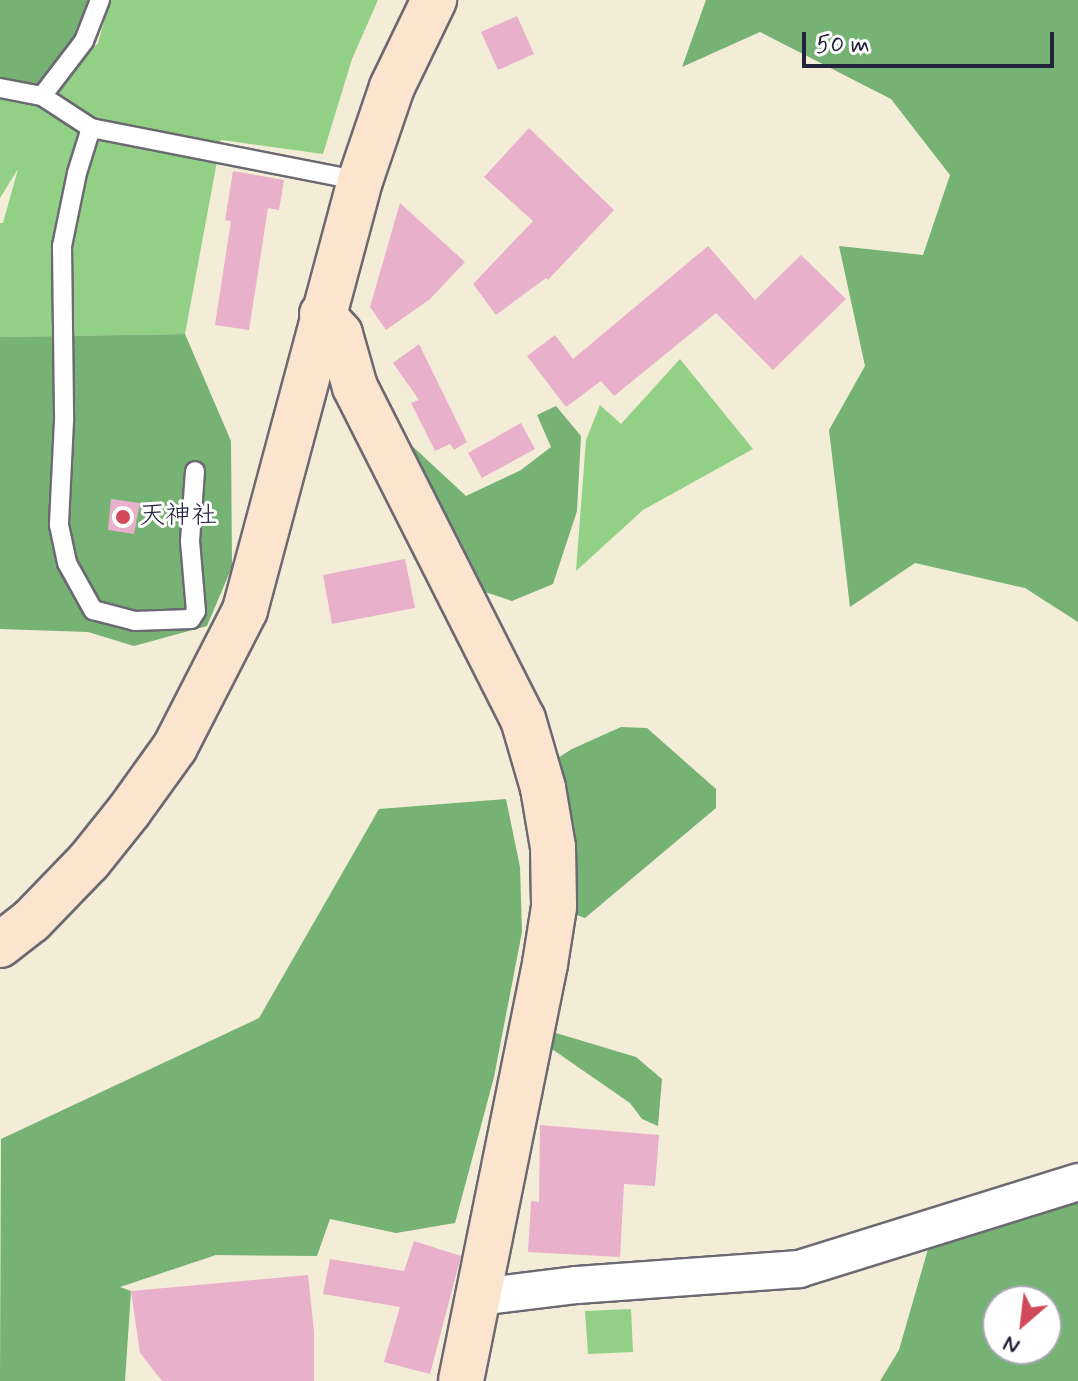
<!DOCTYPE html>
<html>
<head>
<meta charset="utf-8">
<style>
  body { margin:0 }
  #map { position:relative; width:1078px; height:1381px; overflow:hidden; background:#f3edd8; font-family:Mynerve,"Klee One",sans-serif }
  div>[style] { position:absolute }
  .green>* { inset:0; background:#92d086 }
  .forest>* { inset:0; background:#75b273 }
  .building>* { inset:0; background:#e8b0ca }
  .roads { filter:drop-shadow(2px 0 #6b6972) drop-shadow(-2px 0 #6b6972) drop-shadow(0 2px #6b6972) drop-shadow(0 -2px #6b6972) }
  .lane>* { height:18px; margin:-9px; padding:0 9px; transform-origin:9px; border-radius:9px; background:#fff }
  .street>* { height:36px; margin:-18px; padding:0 18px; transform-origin:18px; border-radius:18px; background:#fff }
  .secondary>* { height:44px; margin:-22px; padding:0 22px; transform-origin:22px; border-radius:22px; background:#fbe5cf }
  .dots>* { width:22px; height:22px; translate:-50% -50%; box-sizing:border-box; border:4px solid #fff; border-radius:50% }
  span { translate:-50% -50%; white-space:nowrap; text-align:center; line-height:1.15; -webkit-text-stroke:6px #fff; paint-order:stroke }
  .poi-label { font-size:26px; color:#22223b }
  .left { translate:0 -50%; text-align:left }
  .north { position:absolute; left:982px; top:1285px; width:80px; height:80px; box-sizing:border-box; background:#fff; border:2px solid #a7a7b1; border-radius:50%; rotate:208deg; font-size:22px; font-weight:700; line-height:32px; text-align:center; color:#22223b }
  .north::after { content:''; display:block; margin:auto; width:28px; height:36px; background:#d1495b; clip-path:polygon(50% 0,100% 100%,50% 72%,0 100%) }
  .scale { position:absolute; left:802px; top:32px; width:252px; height:36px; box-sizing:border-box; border:4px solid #22223b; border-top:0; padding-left:10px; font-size:24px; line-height:28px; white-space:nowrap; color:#22223b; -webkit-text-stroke:6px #fff; paint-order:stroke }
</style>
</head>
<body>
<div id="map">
  <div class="green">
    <div style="clip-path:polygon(110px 0,378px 0,352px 59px,323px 154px,221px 140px,185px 334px,0 337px,0 223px,3px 223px,18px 169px,0 198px,0 88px,42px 103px,98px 43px)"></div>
    <div style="clip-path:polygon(680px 359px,753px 449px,643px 510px,576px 571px,586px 440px,600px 405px,621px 424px)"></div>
    <div style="clip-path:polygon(631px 1309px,633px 1352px,588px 1354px,585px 1311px)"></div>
  </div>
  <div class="forest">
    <div style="clip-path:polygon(0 0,99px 0,57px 77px,22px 92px,0 86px)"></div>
    <div style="clip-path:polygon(706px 0,1078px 0,1078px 622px,1025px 588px,915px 563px,850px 607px,829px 430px,865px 366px,839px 246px,923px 255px,950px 175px,891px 99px,760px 32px,682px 67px)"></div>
    <div style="clip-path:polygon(185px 334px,231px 441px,232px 567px,207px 626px,134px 646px,88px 632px,0 629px,0 337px)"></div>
    <div style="clip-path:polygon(556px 406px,581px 436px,577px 511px,553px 584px,512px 601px,476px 589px,395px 430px,466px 496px,521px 470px,551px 447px,537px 415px)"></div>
    <div style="clip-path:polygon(621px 727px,647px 728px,716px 789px,716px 808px,585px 918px,554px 907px,548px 764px,572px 749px)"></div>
    <div style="clip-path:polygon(506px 799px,520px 867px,522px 932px,494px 1077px,455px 1223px,396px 1233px,330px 1219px,317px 1256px,216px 1255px,120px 1287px,131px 1291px,125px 1381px,0 1381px,1px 1139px,259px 1018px,379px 809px)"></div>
    <div style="clip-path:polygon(556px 1033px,636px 1057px,662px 1079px,658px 1126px,642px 1119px,630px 1103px,549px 1047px)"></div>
    <div style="clip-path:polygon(evenodd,1078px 1177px,1078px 1381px,880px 1381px,899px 1350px,930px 1242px,1078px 1177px,998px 1301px,1046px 1301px,1046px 1349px,998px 1349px,998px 1301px)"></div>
  </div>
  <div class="building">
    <div style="clip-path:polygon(517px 16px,534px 54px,498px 70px,481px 32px)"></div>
    <div style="clip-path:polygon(529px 128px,614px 210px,548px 280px,546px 278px,496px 315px,473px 284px,533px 221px,484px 177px)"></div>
    <div style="clip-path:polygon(233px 171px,284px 180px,279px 210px,268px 208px,249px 330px,215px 325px,231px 221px,225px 220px)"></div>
    <div style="clip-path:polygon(400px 203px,465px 262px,430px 299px,386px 330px,370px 307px)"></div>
    <div style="clip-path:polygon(708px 246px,755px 300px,801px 255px,846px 299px,773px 370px,716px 313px,614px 396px,601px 381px,566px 407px,527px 356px,555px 335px,573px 359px)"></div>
    <div style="clip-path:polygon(419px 344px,467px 442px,454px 450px,450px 444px,435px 451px,411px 403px,419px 400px,393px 363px)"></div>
    <div style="clip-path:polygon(521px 423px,535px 449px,482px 478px,468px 453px)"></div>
    <div style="clip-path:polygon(111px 499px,140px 503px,134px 534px,108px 530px)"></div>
    <div style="clip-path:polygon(405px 559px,415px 608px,332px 624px,323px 575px)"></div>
    <div style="clip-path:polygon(540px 1125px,659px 1135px,655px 1186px,624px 1184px,620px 1257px,528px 1252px,531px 1201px,539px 1202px)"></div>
    <div style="clip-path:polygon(414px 1241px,461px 1256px,430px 1374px,384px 1362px,400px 1307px,323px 1294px,330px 1259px,404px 1271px)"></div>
    <div style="clip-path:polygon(308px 1275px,314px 1332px,314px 1381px,162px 1381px,140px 1353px,131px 1291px)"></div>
  </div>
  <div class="roads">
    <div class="lane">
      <div style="left:0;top:88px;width:43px;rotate:10.8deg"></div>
      <div style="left:42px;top:96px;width:59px;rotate:33.1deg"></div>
      <div style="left:91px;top:128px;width:274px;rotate:11.1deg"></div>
      <div style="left:42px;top:96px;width:69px;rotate:-52.6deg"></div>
      <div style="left:84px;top:41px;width:44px;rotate:-68.7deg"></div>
      <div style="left:91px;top:128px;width:47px;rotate:107.3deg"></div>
      <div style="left:77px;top:173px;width:75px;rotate:101.6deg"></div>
      <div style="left:62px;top:246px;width:175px;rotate:89.3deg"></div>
      <div style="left:64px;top:421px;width:104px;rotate:92.8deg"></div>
      <div style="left:59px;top:525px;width:39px;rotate:78deg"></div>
      <div style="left:67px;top:563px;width:54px;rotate:61deg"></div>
      <div style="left:93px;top:610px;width:43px;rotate:14.7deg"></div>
      <div style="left:135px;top:621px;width:56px;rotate:-2deg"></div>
      <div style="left:191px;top:619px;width:9px;rotate:-58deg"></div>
      <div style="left:196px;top:611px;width:70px;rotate:-94.9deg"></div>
      <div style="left:190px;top:541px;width:70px;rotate:-85.9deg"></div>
    </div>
    <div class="street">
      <div style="left:479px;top:1297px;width:99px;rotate:-7deg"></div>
      <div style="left:577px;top:1285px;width:223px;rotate:-4.1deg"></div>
      <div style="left:799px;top:1269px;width:292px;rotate:-17.3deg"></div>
    </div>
    <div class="secondary">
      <div style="left:322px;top:314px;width:27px;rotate:48deg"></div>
      <div style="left:340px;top:334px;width:55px;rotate:74.2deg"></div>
      <div style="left:355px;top:387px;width:372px;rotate:63.2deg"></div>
      <div style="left:523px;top:719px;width:72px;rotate:73.8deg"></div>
      <div style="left:543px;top:788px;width:60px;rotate:80.4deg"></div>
      <div style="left:553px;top:847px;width:60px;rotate:89deg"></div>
      <div style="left:554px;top:907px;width:58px;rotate:99deg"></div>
      <div style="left:545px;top:964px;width:425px;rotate:101.4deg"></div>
      <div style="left:0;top:945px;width:39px;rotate:-38deg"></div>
      <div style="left:31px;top:921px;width:83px;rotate:-46deg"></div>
      <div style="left:89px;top:861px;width:64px;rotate:-51.3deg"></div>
      <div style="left:129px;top:811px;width:79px;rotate:-54.3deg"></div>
      <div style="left:175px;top:747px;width:154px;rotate:-62.9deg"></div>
      <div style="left:245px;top:610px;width:444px;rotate:-75deg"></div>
      <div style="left:360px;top:181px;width:99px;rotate:-71.2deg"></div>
      <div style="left:392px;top:87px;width:97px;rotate:-64.2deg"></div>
    </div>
  </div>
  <div class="dots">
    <div style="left:123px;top:517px;background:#d1495b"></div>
  </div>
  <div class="poi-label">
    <span class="left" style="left:139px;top:517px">天神社</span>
  </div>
  <div class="north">N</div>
  <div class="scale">50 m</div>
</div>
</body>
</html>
